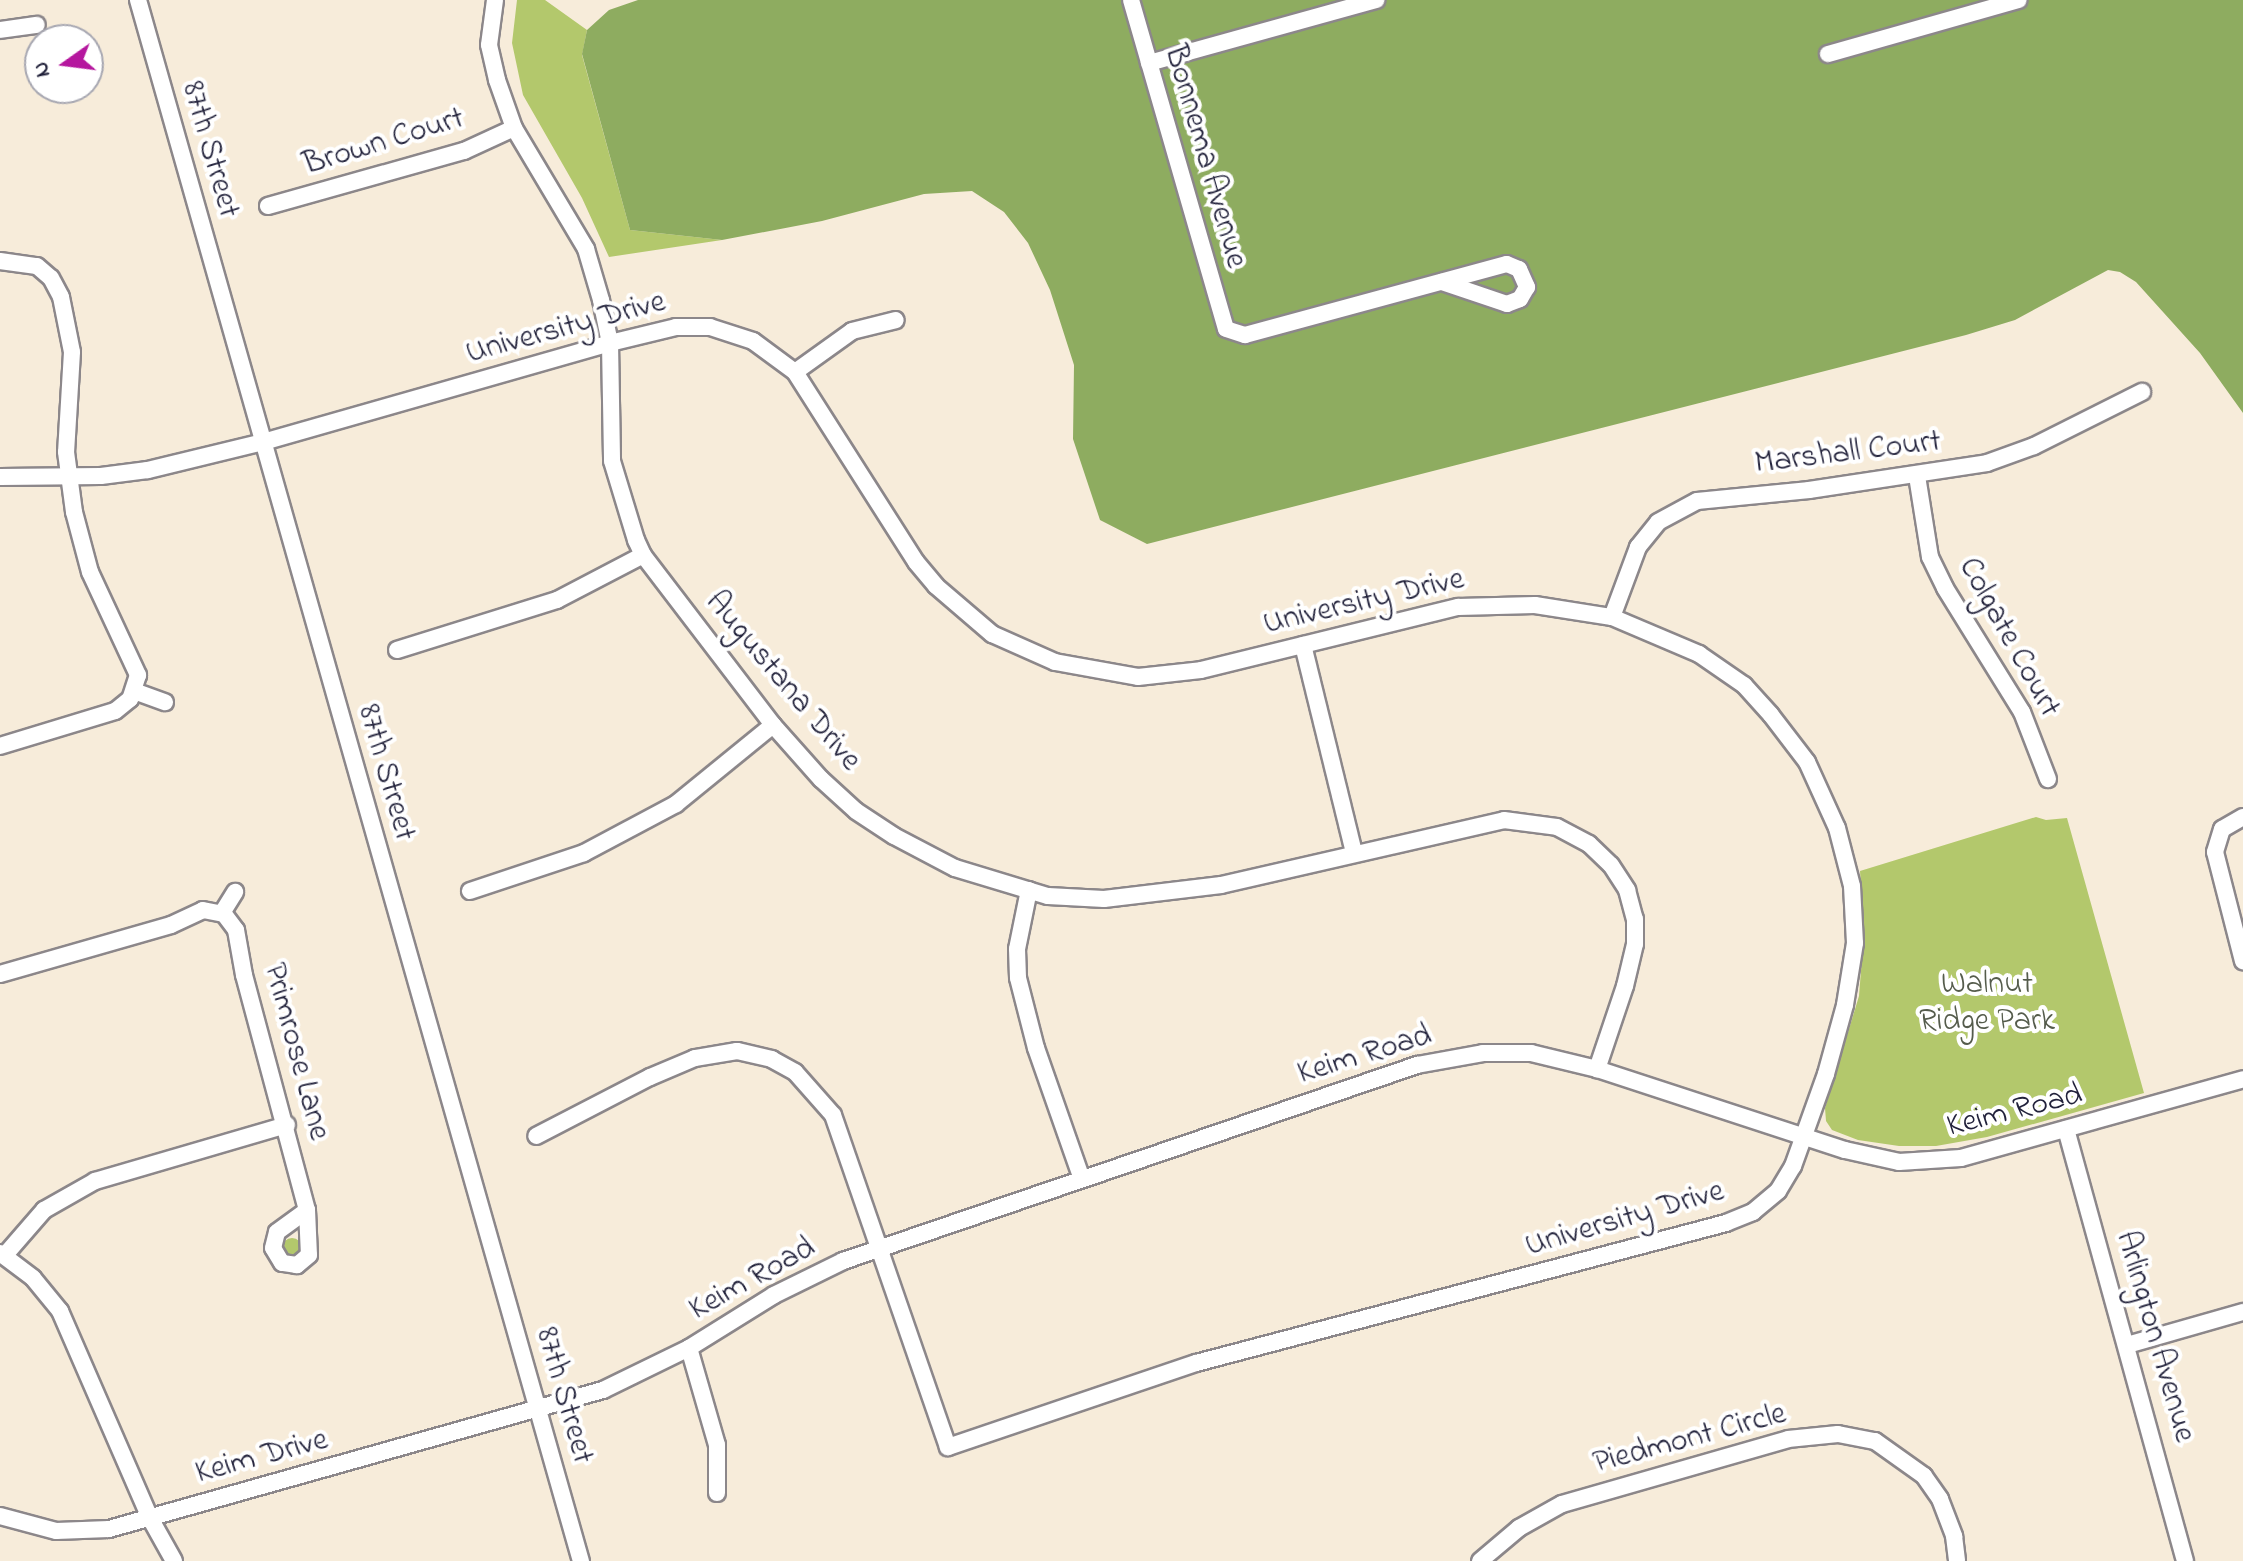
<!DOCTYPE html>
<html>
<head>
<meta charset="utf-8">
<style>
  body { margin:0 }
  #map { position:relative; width:2243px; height:1561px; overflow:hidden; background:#f7ecda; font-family:"Indie Flower",sans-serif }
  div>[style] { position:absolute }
  .green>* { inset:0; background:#b3c86c }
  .round { border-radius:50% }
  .forest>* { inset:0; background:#8eac60 }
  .roads { filter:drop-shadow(2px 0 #8c878a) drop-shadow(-2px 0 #8c878a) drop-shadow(0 2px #8c878a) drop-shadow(0 -2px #8c878a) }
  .minor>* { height:16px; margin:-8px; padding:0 8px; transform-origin:8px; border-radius:8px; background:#fff }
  span { translate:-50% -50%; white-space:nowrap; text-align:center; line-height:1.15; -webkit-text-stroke:8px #fff; paint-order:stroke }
  .street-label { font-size:32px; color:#22223b }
  .park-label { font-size:32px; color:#555c4c }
  .north { position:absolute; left:24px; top:24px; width:80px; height:80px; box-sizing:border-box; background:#fff; border:2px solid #a7a7b1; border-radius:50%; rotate:256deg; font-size:22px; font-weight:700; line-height:32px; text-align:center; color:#22223b }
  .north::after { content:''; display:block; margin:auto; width:28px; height:36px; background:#b5179e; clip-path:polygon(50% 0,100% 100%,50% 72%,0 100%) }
</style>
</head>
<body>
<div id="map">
  <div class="green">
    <div style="clip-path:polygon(517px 0,545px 0,587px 30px,582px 55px,630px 230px,722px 240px,609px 257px,582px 198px,523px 95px,512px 43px)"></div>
    <div style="clip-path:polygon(2036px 817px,2046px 820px,2067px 818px,2144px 1093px,1987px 1137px,1936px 1146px,1899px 1146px,1858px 1140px,1832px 1130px,1826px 1121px,1825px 1108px,1859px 996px,1864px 932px,1860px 871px)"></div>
    <div class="round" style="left:282px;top:1238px;width:20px;height:20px"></div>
  </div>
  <div class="forest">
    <div style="clip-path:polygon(638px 0,2243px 0,2243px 413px,2200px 353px,2136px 282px,2120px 272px,2108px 270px,2015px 320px,1966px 335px,1147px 544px,1100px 520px,1073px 439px,1074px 365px,1050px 290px,1028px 243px,1004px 212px,972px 191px,924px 194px,822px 221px,722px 240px,630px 230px,582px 54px,587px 30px,609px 10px)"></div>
  </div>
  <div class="roads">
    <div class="minor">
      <div style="left:138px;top:0;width:1623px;rotate:74.16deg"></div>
      <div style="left:495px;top:0;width:45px;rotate:97.6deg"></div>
      <div style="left:489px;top:45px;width:36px;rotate:77deg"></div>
      <div style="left:497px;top:80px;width:51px;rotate:70.5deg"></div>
      <div style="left:514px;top:128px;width:141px;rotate:59.2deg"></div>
      <div style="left:586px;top:249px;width:53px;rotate:73.6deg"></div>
      <div style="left:601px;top:300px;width:44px;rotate:78.2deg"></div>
      <div style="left:610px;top:343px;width:118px;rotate:89deg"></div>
      <div style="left:612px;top:461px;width:83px;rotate:73.1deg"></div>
      <div style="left:636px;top:540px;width:17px;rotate:65deg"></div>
      <div style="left:643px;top:555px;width:214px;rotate:52.6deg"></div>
      <div style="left:773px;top:725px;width:72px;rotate:48.4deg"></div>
      <div style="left:821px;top:779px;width:47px;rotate:42.4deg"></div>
      <div style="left:856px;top:811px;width:45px;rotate:33.3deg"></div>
      <div style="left:894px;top:836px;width:69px;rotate:27.7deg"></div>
      <div style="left:955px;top:868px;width:97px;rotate:16.8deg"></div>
      <div style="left:1048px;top:896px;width:56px;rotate:3.1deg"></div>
      <div style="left:1104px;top:899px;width:118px;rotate:-6.8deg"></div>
      <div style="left:1221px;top:885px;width:290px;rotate:-12.9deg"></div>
      <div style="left:1504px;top:820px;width:53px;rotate:7.5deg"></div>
      <div style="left:1557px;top:827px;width:36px;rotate:28deg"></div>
      <div style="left:1589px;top:844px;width:30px;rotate:44deg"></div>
      <div style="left:1611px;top:865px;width:30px;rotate:57deg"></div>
      <div style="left:1627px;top:890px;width:30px;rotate:75deg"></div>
      <div style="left:1635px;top:919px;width:25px;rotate:90deg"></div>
      <div style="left:1635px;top:944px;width:43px;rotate:103.4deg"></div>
      <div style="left:1625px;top:986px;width:88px;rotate:108.6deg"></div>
      <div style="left:1131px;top:0;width:342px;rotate:73.9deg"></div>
      <div style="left:1226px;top:329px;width:20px;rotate:18deg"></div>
      <div style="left:1245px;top:335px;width:271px;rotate:-15.2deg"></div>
      <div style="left:1507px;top:264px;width:13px;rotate:23deg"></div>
      <div style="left:1519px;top:269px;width:20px;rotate:66deg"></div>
      <div style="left:1527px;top:287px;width:14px;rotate:120deg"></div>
      <div style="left:1520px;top:299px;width:14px;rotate:159deg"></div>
      <div style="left:1507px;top:304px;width:69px;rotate:-161.3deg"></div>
      <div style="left:0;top:30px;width:37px;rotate:-8deg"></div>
      <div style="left:1828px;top:54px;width:198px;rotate:-15.8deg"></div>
      <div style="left:1149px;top:63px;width:236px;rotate:-15.5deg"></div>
      <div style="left:268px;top:206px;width:204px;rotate:-15.7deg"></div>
      <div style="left:464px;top:151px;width:55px;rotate:-24.7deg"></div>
      <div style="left:0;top:261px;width:37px;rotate:8deg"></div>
      <div style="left:37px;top:266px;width:18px;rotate:41deg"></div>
      <div style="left:51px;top:278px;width:21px;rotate:62deg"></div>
      <div style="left:61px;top:297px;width:56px;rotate:78.7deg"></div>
      <div style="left:72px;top:352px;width:100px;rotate:93.4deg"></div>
      <div style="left:66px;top:452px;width:61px;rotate:82.4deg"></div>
      <div style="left:74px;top:512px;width:62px;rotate:75.1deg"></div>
      <div style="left:90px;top:572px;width:114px;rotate:65deg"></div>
      <div style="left:138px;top:675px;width:25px;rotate:108deg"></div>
      <div style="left:130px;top:699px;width:19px;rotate:141deg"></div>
      <div style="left:115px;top:711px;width:120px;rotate:163.1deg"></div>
      <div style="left:795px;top:372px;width:70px;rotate:-35.7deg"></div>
      <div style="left:852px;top:331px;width:45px;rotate:-14deg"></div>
      <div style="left:1917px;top:476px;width:82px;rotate:80.9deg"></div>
      <div style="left:1930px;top:557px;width:34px;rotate:64deg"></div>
      <div style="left:1945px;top:588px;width:146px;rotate:58.2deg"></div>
      <div style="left:2022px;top:712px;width:72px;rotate:68.8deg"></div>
      <div style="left:0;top:477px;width:101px;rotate:-0.6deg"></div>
      <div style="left:101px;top:476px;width:47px;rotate:-7.3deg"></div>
      <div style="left:148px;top:470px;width:118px;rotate:-13.7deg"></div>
      <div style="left:263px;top:442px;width:361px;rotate:-15.9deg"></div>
      <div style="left:610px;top:343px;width:68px;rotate:-13.6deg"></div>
      <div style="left:676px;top:327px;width:34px"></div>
      <div style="left:710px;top:327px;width:45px;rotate:18deg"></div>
      <div style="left:753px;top:341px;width:52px;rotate:36.4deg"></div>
      <div style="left:795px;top:372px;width:225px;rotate:57.5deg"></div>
      <div style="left:916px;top:562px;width:31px;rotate:50deg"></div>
      <div style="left:936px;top:586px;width:74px;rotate:40.6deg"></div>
      <div style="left:992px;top:634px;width:69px;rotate:24deg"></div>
      <div style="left:1055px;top:662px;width:84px;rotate:10.2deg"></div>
      <div style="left:1138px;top:677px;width:63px;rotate:-6.3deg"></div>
      <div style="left:1201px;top:670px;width:265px;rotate:-13.8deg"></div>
      <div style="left:1458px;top:607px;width:77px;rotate:-1.5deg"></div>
      <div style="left:1535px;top:605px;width:78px;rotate:8.9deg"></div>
      <div style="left:1612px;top:617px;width:95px;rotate:23deg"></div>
      <div style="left:1699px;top:654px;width:55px;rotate:34.6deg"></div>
      <div style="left:1744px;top:685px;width:40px;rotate:48deg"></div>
      <div style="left:1771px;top:715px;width:59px;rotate:52.5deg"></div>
      <div style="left:1807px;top:762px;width:72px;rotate:65.6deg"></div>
      <div style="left:1837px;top:828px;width:60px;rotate:75.5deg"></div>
      <div style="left:1852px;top:886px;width:57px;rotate:87deg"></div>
      <div style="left:1855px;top:943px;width:63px;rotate:99.2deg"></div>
      <div style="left:1845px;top:1005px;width:72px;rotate:105.4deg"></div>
      <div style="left:1826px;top:1074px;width:98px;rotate:109.7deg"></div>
      <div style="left:1793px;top:1166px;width:29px;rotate:121deg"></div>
      <div style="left:1778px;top:1191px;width:33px;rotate:140deg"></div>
      <div style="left:1753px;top:1212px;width:29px;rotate:158deg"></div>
      <div style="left:1726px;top:1223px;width:548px;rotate:165.2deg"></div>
      <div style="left:1196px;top:1363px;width:262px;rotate:161.3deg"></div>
      <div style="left:948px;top:1447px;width:351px;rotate:-109.1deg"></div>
      <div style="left:833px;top:1115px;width:57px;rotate:-131.5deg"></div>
      <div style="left:795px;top:1072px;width:26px;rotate:-151deg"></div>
      <div style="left:772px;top:1059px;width:36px;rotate:-167deg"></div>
      <div style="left:737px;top:1051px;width:43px;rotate:170.5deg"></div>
      <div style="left:695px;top:1058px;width:49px;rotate:157.1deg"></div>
      <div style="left:650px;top:1077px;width:128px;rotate:152.6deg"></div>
      <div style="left:1612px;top:617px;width:75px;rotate:-69.6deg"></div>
      <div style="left:1638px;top:547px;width:32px;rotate:-51deg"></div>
      <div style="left:1658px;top:522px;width:44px;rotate:-28.3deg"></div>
      <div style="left:1697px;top:501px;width:113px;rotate:-5.6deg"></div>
      <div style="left:1809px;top:490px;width:180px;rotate:-8.6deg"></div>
      <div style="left:1987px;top:463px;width:50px;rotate:-19.9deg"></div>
      <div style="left:2034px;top:446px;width:121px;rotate:-26.6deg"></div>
      <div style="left:1303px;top:645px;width:213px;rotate:76.2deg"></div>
      <div style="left:397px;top:650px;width:168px;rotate:-17.4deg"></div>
      <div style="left:557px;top:600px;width:97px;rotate:-27.6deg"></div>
      <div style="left:134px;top:691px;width:33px;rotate:20deg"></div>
      <div style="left:2243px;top:817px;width:24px;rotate:150deg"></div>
      <div style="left:2222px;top:829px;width:24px;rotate:107deg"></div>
      <div style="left:2215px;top:852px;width:113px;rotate:75.6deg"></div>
      <div style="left:1029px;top:890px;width:60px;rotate:101.5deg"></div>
      <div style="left:1017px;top:949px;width:29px;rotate:88deg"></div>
      <div style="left:1018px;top:978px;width:72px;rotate:75.6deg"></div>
      <div style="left:1036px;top:1048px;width:139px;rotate:70.7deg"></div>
      <div style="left:470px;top:891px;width:120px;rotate:-18.4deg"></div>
      <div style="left:584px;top:853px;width:104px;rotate:-28deg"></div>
      <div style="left:676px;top:804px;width:125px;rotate:-39.2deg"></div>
      <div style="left:222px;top:913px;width:25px;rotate:-58deg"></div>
      <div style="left:0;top:974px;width:178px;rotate:-16deg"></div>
      <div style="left:171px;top:925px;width:35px;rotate:-25deg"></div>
      <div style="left:203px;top:910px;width:21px;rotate:11deg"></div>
      <div style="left:224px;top:914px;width:20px;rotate:53deg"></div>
      <div style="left:236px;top:930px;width:46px;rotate:79.9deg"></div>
      <div style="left:244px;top:975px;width:243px;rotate:75deg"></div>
      <div style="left:307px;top:1210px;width:45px;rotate:87.5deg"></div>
      <div style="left:309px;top:1255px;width:16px;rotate:140deg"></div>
      <div style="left:297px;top:1265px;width:15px;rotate:-172deg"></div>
      <div style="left:282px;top:1263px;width:17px;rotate:-121deg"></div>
      <div style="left:273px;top:1248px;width:16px;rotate:-76deg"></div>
      <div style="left:277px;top:1232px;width:37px;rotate:-36deg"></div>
      <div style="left:2066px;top:1129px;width:448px;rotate:74.6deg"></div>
      <div style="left:0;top:1253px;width:41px;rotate:37.1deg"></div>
      <div style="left:33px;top:1278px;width:43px;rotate:50.7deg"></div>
      <div style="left:60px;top:1311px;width:226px;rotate:66.5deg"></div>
      <div style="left:150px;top:1518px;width:49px;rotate:60.8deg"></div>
      <div style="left:5px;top:1255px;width:60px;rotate:-49.1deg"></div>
      <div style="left:44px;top:1210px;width:59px;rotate:-29.6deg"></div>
      <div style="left:95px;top:1181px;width:200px;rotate:-16.3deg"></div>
      <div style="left:2127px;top:1345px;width:121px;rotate:-15.9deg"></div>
      <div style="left:689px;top:1348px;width:101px;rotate:73.9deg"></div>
      <div style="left:717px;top:1445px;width:48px;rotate:90deg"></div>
      <div style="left:0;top:1516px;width:58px;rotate:15deg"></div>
      <div style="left:56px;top:1531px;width:53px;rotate:-2.2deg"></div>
      <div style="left:109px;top:1529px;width:513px;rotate:-15.72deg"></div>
      <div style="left:603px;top:1390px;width:96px;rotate:-26deg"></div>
      <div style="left:689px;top:1348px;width:100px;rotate:-31.9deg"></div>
      <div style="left:774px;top:1295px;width:77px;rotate:-26.2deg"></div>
      <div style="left:843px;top:1261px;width:607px;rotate:-18.85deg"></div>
      <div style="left:1417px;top:1065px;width:67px;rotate:-10.3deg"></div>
      <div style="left:1483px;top:1053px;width:48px"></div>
      <div style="left:1531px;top:1053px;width:68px;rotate:13.6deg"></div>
      <div style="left:1597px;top:1069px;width:261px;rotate:18.1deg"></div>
      <div style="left:1845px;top:1150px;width:55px;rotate:12.5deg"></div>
      <div style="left:1899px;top:1162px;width:62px;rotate:-3.7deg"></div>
      <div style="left:1961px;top:1158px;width:293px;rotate:-15.6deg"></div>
      <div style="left:1480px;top:1561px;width:51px;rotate:-40.2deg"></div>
      <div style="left:1519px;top:1528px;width:49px;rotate:-29.2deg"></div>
      <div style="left:1562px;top:1504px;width:235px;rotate:-16deg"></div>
      <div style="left:1788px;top:1439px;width:50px;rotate:-5.7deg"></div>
      <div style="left:1838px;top:1434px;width:38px;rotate:11deg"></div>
      <div style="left:1875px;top:1441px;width:60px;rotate:35.5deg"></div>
      <div style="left:1924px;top:1476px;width:28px;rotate:55deg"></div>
      <div style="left:1940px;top:1499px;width:40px;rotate:69deg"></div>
      <div style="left:1954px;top:1536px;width:25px;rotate:83deg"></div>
    </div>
  </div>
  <div class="street-label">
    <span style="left:384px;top:143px;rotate:-17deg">Brown Court</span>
    <span style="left:209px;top:150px;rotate:74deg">87th Street</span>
    <span style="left:1204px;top:157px;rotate:74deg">Bonnema Avenue</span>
    <span style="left:566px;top:329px;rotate:-15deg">University Drive</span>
    <span style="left:1848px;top:454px;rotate:-7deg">Marshall Court</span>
    <span style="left:1364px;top:603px;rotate:-13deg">University Drive</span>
    <span style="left:2008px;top:638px;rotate:61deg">Colgate Court</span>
    <span style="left:782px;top:682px;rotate:50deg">Augustana Drive</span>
    <span style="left:385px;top:773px;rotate:74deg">87th Street</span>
    <span style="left:295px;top:1052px;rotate:75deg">Primrose Lane</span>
    <span style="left:1365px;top:1056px;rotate:-17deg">Keim Road</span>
    <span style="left:2015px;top:1112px;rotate:-14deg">Keim Road</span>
    <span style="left:1625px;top:1220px;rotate:-16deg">University Drive</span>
    <span style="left:753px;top:1280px;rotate:-29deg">Keim Road</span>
    <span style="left:2154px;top:1337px;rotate:74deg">Arlington Avenue</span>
    <span style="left:563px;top:1396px;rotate:74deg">87th Street</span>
    <span style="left:1690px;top:1440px;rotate:-15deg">Piedmont Circle</span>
    <span style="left:262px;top:1458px;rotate:-15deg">Keim Drive</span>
  </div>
  <div class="park-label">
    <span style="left:1987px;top:1004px">Walnut<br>Ridge Park</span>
  </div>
  <div class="north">N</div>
</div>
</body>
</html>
